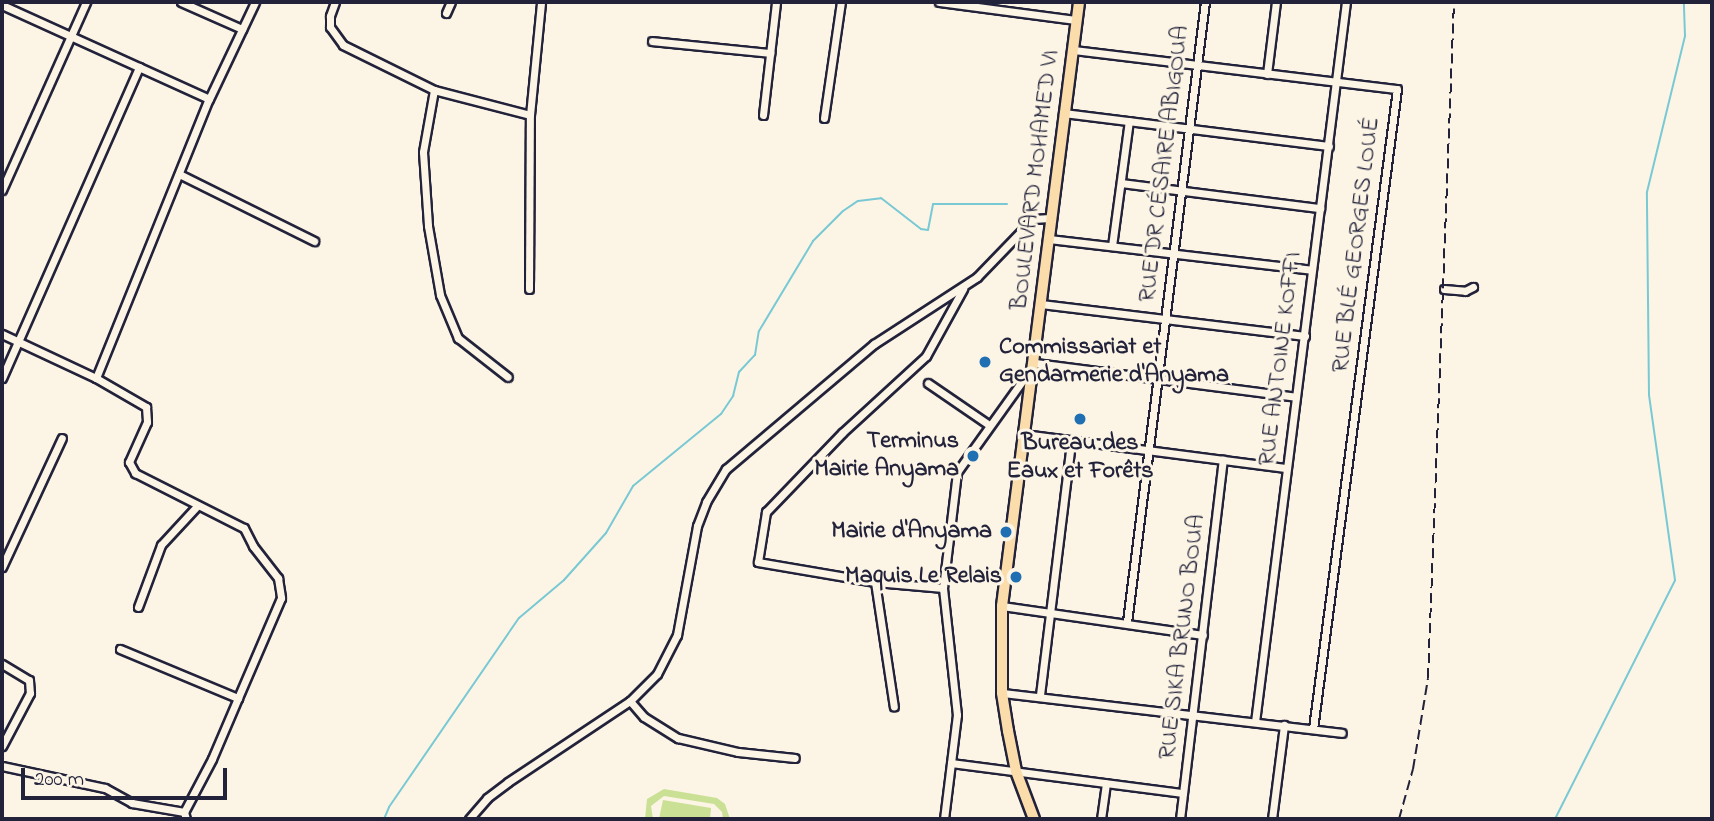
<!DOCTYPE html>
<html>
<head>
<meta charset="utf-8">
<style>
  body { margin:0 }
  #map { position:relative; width:1714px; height:821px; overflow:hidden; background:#fcf5e5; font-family:"Indie Flower",sans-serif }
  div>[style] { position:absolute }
  .green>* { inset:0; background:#cae095 }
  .stream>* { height:2px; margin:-1px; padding:0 1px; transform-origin:1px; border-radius:1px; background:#79c9d5 }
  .roads { filter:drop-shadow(2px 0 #22223b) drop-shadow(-2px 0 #22223b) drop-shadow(0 2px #22223b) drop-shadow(0 -2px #22223b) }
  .minor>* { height:7px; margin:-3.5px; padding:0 3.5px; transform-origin:3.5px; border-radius:3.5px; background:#fcf5e5 }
  .major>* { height:10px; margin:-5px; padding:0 5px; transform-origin:5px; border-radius:5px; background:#fbddab }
  .rail>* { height:2px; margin-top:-1px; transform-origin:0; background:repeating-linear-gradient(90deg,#22223b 0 10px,transparent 0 15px) }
  .dots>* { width:19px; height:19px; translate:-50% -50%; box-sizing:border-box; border:4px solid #fcf5e5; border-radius:50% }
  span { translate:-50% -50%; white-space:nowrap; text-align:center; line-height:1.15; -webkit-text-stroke:6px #fcf5e5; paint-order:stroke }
  .street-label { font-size:24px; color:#22223b }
  .poi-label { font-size:24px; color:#22223b; font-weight:700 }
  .left { translate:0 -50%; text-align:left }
  .right { translate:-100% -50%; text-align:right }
  .frame { position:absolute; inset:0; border:4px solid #22223b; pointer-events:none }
  .scale { position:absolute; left:21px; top:768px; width:206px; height:32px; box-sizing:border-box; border:4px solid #22223b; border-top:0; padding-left:9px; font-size:21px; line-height:24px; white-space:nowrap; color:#22223b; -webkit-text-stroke:5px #fcf5e5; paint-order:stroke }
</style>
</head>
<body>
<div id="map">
  <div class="green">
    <div style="clip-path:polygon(664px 789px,717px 798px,725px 804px,730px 819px,723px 819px,722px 812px,714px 804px,664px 796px,651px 806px,653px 819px,645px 819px,647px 799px)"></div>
    <div style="clip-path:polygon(663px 800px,711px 808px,710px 819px,659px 819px)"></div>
  </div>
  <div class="stream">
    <div style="left:384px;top:819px;width:13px;rotate:-67deg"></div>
    <div style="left:389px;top:807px;width:229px;rotate:-55.5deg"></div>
    <div style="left:519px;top:618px;width:59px;rotate:-40.2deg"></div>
    <div style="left:564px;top:580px;width:63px;rotate:-48.2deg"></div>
    <div style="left:606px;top:533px;width:54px;rotate:-60.1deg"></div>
    <div style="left:633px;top:486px;width:114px;rotate:-39.3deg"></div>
    <div style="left:721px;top:414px;width:22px;rotate:-56deg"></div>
    <div style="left:733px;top:396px;width:25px;rotate:-76deg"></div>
    <div style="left:739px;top:372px;width:23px;rotate:-47deg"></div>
    <div style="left:755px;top:355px;width:24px;rotate:-81deg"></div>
    <div style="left:759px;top:331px;width:105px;rotate:-59deg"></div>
    <div style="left:813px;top:241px;width:42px;rotate:-45deg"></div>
    <div style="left:843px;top:211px;width:18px;rotate:-34deg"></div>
    <div style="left:858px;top:201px;width:23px;rotate:-7deg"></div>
    <div style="left:881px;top:198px;width:51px;rotate:37.8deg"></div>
    <div style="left:921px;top:229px;width:7px;rotate:8deg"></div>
    <div style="left:928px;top:230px;width:26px;rotate:-79deg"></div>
    <div style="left:933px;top:204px;width:74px"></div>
    <div style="left:1555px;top:819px;width:267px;rotate:-63.3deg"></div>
    <div style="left:1675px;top:580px;width:187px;rotate:-98deg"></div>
    <div style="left:1649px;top:395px;width:203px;rotate:-90.6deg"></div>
    <div style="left:1647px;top:192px;width:161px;rotate:-76.3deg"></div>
    <div style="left:1685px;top:36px;width:34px;rotate:-92deg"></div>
  </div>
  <div class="roads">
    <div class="minor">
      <div style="left:181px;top:2px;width:67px;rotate:23.9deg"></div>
      <div style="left:335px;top:2px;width:15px;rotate:110deg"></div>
      <div style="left:330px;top:16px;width:11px;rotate:90deg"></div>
      <div style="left:330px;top:27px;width:22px;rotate:54deg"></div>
      <div style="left:343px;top:45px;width:102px;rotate:26.3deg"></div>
      <div style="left:434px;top:90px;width:99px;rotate:14.6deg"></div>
      <div style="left:530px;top:115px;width:114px;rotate:-84.4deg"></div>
      <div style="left:939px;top:2px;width:138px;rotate:7.5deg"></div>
      <div style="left:2px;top:5px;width:227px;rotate:24.4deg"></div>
      <div style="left:446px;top:13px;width:12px;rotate:-66deg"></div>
      <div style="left:652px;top:41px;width:119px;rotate:5.8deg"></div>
      <div style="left:1073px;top:50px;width:326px;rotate:6.9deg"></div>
      <div style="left:1397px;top:89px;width:645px;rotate:97.48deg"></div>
      <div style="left:1267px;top:74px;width:73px;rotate:-82.9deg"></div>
      <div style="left:434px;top:90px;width:63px;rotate:100.1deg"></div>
      <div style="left:423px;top:152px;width:74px;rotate:86.1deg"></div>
      <div style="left:428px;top:226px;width:70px;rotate:80.1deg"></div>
      <div style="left:440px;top:295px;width:47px;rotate:67.3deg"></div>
      <div style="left:458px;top:338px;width:63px;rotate:38deg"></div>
      <div style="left:1063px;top:113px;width:268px;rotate:7.1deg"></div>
      <div style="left:763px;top:115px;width:114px;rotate:-83.4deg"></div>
      <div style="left:824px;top:118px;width:117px;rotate:-81.7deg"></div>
      <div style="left:179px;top:174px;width:151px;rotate:26.4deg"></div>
      <div style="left:1121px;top:183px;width:201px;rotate:7.2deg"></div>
      <div style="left:2px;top:190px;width:206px;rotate:-65.9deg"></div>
      <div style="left:1049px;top:239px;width:264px;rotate:6.7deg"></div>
      <div style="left:1112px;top:246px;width:126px;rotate:-82.3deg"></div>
      <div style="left:529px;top:289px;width:174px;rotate:-89.7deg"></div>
      <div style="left:1444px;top:289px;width:21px;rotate:5deg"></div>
      <div style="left:1465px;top:291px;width:9px;rotate:-27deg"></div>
      <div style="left:1041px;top:304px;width:266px;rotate:6.9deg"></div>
      <div style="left:2px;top:334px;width:104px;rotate:25.1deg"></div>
      <div style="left:96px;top:378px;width:58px;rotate:30.1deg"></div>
      <div style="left:146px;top:407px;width:15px;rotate:86deg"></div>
      <div style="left:147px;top:422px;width:44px;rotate:114.2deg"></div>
      <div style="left:129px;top:462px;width:13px;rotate:61deg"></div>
      <div style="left:135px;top:473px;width:122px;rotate:26.8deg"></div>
      <div style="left:244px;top:528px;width:20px;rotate:63deg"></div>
      <div style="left:253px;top:546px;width:41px;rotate:52deg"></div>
      <div style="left:278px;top:578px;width:20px;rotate:81deg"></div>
      <div style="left:281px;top:598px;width:109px;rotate:113.3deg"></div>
      <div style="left:2px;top:378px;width:340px;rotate:-66.2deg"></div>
      <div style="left:96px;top:378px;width:301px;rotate:-68deg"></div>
      <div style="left:209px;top:99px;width:107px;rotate:-64.6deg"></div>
      <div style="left:928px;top:383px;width:74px;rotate:34.5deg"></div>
      <div style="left:1023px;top:434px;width:265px;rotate:7.4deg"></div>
      <div style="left:2px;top:567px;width:142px;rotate:-65.1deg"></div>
      <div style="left:875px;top:582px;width:126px;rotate:81.4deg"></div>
      <div style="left:943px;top:588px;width:68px;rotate:-175deg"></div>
      <div style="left:875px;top:582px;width:119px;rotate:-170.3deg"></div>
      <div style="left:758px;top:562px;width:51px;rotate:-80.9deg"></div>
      <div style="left:766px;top:512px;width:110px;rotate:-46.1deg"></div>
      <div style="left:842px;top:433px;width:114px;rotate:-42.5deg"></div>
      <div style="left:926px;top:356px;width:77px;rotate:-61.1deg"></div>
      <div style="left:1002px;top:606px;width:203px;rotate:8.2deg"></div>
      <div style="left:138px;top:607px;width:66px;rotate:-69.6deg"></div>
      <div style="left:161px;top:545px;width:53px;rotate:-47.3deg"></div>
      <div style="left:1127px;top:622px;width:625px;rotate:-82.83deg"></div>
      <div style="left:120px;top:649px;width:128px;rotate:22.6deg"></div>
      <div style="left:238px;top:698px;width:66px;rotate:113.1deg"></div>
      <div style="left:212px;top:759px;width:60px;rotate:117.8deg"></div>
      <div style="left:184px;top:812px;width:7px;rotate:74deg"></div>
      <div style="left:2px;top:664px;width:31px;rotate:31deg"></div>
      <div style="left:29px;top:680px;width:13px;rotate:86deg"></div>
      <div style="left:30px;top:693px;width:60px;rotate:117.8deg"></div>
      <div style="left:1002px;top:693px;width:342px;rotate:6.7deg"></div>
      <div style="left:1040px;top:695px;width:256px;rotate:-83deg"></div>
      <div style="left:630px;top:701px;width:21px;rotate:49deg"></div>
      <div style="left:644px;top:717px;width:40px;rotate:32deg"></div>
      <div style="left:678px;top:738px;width:62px;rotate:13.1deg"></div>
      <div style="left:738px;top:752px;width:57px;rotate:6deg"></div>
      <div style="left:1255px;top:722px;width:726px;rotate:-82.8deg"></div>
      <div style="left:951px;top:763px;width:234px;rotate:7.4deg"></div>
      <div style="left:2px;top:766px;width:105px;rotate:12.1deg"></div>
      <div style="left:105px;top:788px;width:31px;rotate:29deg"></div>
      <div style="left:132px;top:803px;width:53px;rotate:9.8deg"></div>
      <div style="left:469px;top:819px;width:28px;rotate:-49deg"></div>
      <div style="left:487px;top:798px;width:26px;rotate:-37deg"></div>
      <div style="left:508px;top:782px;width:146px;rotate:-33.6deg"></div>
      <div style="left:630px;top:701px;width:38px;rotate:-45deg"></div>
      <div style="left:657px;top:674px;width:44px;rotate:-62.9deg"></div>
      <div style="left:677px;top:635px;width:111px;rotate:-79.6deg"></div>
      <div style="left:697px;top:526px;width:26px;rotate:-69deg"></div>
      <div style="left:706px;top:502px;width:39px;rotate:-59deg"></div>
      <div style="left:726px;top:469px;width:194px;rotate:-40.2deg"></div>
      <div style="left:874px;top:344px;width:123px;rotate:-33deg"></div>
      <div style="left:977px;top:277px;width:81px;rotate:-46deg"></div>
      <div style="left:1033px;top:219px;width:17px;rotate:-3deg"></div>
      <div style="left:944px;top:819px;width:105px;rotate:-82.9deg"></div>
      <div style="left:957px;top:715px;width:128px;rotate:-96.3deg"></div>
      <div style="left:943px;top:588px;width:117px;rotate:-83.1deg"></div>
      <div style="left:957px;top:472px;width:134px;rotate:-54.4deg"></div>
      <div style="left:1035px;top:363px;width:263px;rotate:7.4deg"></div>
      <div style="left:1101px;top:819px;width:36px;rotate:-82deg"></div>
      <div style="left:1180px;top:819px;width:362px;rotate:-83.2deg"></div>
      <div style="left:1272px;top:819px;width:95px;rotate:-82.7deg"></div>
    </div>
    <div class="major">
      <div style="left:1034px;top:819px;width:51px;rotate:-110.6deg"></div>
      <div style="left:1016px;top:771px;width:41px;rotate:-101.3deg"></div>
      <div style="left:1008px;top:731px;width:38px;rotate:-99deg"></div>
      <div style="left:1002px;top:693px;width:87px;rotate:-90deg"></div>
      <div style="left:1002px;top:606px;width:609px;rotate:-82.73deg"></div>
    </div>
  </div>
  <div class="rail">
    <div style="left:1399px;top:819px;width:52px;rotate:-74.4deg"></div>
    <div style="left:1413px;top:769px;width:92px;rotate:-80.6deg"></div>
    <div style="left:1428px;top:678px;width:676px;rotate:-87.8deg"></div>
  </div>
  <div class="dots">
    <div style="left:985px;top:362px;background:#1f6fb2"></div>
    <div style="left:1080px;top:419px;background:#1f6fb2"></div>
    <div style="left:973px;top:456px;background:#1f6fb2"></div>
    <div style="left:1006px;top:532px;background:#1f6fb2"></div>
    <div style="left:1016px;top:577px;background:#1f6fb2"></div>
  </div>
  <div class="street-label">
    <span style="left:1165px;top:164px;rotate:-83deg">RUE DR CÉSAIRE ABIGOUA</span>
    <span style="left:1036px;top:180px;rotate:-83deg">BOULEVARD MOHAMED VI</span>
    <span style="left:1357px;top:245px;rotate:-83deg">RUE BLÉ GEORGES LOUÉ</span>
    <span style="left:1281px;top:359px;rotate:-83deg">RUE ANTOINE KOFFI</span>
    <span style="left:1183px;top:637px;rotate:-83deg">RUE SIKA BRUNO BOUA</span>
  </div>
  <div class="poi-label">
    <span class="left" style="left:999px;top:362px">Commissariat et<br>Gendarmerie d'Anyama</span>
    <span class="right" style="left:959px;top:456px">Terminus<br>Mairie Anyama</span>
    <span style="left:1080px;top:458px">Bureau des<br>Eaux et Forêts</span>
    <span class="right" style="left:992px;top:532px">Mairie d'Anyama</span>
    <span class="right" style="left:1002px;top:577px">Maquis Le Relais</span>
  </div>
  <div class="frame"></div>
  <div class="scale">200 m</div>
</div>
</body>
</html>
